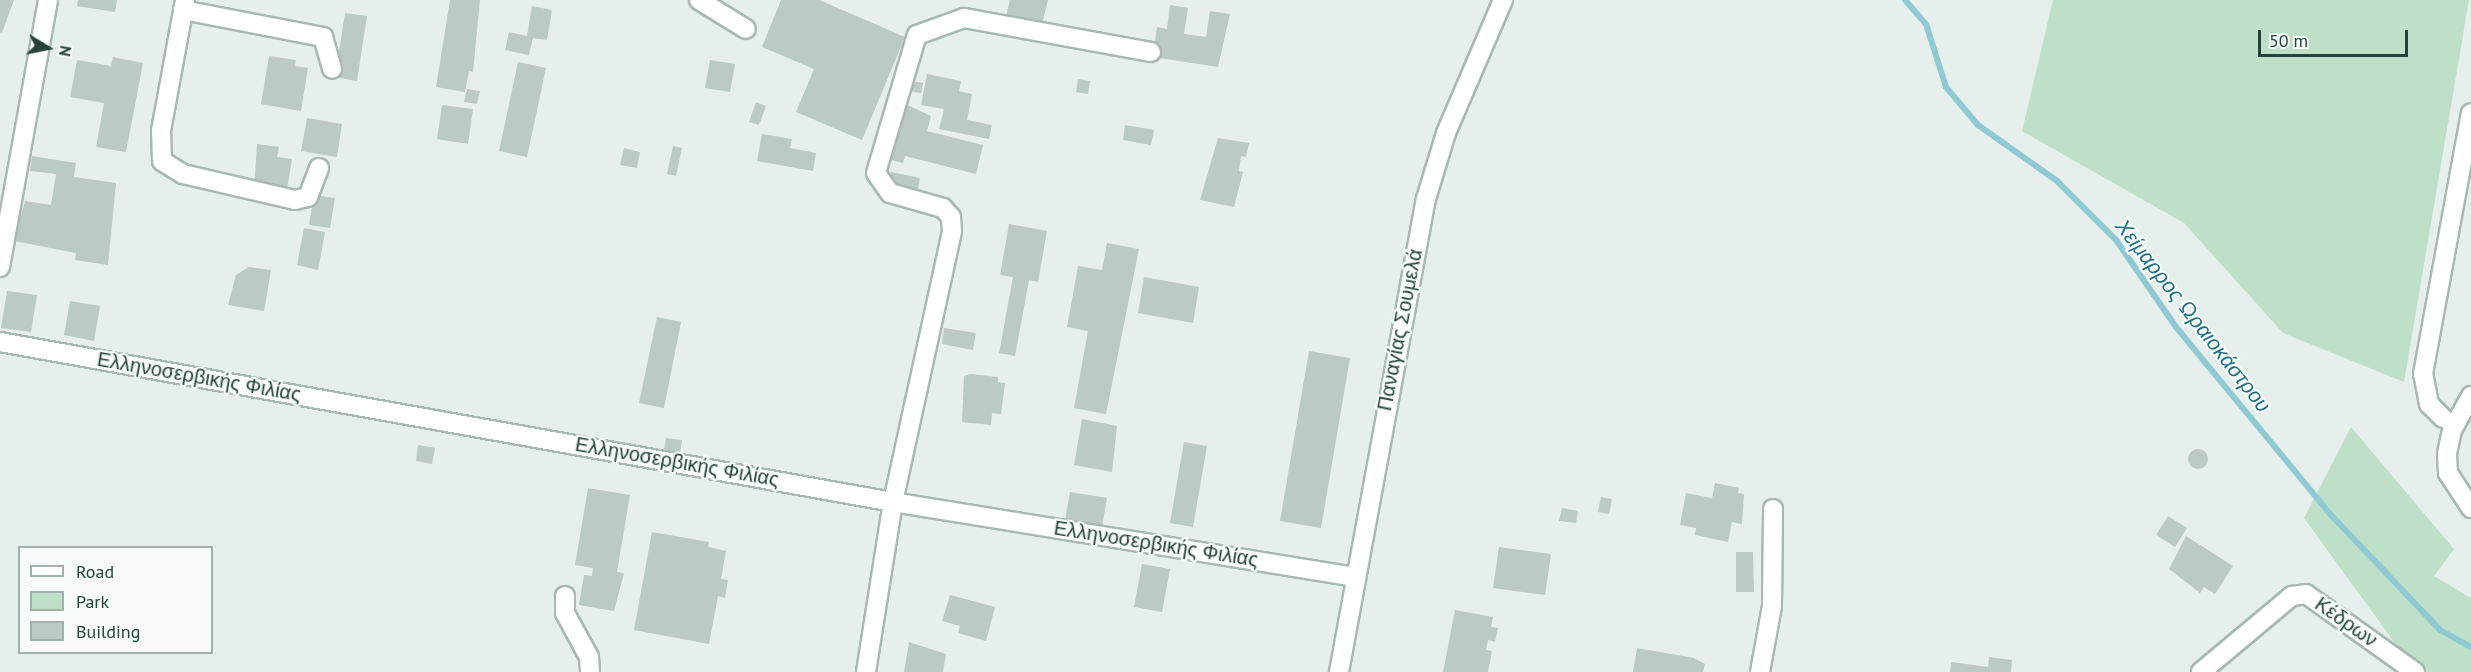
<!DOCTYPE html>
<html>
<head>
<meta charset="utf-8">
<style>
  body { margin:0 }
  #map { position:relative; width:2471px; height:672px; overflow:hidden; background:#e6efeb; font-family:"PT Sans",sans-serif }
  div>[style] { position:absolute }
  .green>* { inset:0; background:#bfe0c8 }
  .stream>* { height:6px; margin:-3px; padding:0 3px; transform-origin:3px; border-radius:3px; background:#8ec9d4 }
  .building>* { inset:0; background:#bbcac4 }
  .round { border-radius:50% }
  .roads { filter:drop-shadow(2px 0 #a8b8b2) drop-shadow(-2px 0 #a8b8b2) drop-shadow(0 2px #a8b8b2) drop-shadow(0 -2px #a8b8b2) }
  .minor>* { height:18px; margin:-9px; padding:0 9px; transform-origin:9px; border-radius:9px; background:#fff }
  span { translate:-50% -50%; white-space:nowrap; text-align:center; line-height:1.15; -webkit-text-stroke:4.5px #f7fbf9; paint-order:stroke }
  .street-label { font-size:20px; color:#24423a }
  .water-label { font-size:21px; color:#1c6f80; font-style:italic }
  .legend { position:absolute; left:18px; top:546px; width:195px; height:108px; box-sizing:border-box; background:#f7fbf9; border:2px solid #a3b1ad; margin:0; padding:8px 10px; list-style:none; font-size:18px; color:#24423a }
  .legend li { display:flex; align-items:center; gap:12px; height:30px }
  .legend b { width:30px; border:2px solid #a3b1ad }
  .north { position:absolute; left:18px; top:18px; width:60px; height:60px; -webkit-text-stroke:4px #f7fbf9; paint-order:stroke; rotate:100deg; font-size:16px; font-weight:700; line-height:24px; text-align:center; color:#24423a }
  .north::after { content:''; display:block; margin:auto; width:21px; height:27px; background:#24423a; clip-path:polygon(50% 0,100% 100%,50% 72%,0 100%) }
  .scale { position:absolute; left:2258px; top:30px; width:150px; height:27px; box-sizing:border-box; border:3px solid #24423a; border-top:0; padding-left:8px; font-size:18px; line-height:21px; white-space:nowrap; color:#24423a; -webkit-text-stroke:4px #f7fbf9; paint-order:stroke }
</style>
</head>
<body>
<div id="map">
  <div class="green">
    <div style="clip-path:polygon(2053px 0,2469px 0,2404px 382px,2283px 333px,2184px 223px,2022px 131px)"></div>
    <div style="clip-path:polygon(2351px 427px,2454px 549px,2434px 576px,2471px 598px,2471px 672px,2424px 672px,2405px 657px,2304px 518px)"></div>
  </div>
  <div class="stream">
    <div style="left:1905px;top:0;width:32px;rotate:49deg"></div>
    <div style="left:1926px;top:24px;width:66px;rotate:72.4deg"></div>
    <div style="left:1946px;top:87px;width:50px;rotate:49.9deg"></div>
    <div style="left:1978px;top:125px;width:97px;rotate:35.3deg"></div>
    <div style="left:2057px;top:181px;width:83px;rotate:45deg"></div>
    <div style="left:2116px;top:240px;width:106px;rotate:55.4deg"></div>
    <div style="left:2176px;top:327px;width:245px;rotate:50.5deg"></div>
    <div style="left:2332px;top:516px;width:157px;rotate:46.5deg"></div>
    <div style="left:2440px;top:630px;width:35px;rotate:29deg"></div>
  </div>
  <div class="building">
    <div style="clip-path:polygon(0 0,14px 0,2px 33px,0 32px)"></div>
    <div style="clip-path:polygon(78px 0,117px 0,115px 12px,77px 6px)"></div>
    <div style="clip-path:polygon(450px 0,480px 0,473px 72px,469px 71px,465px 92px,436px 87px)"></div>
    <div style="clip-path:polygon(781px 0,819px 0,905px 37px,862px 140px,796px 112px,814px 69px,762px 47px)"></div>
    <div style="clip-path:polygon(1010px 0,1048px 0,1042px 25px,1006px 16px)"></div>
    <div style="clip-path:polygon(1170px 5px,1188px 8px,1184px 34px,1206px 37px,1210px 11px,1230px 14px,1218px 67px,1153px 57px,1157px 27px,1167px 29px)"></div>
    <div style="clip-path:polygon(532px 6px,552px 10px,547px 40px,533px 38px,529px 55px,505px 50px,509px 32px,527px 36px)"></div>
    <div style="clip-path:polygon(345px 13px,367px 16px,357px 81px,335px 77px)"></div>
    <div style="clip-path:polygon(269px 56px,296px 60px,295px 66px,308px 68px,301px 111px,261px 104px)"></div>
    <div style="clip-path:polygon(113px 57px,143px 63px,126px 152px,96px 147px,104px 103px,70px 97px,77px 60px,111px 66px)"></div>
    <div style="clip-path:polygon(710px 60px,735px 64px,730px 92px,705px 88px)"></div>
    <div style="clip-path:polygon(518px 62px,546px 68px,527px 157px,499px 151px)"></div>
    <div style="clip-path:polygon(927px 74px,961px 81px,959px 91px,972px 94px,967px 120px,992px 125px,989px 139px,939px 129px,944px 109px,921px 105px)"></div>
    <div style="clip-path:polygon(1078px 79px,1090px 81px,1088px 94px,1076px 92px)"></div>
    <div style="clip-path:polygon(906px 80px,923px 83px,921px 93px,904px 90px)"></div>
    <div style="clip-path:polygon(467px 89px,480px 91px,477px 104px,464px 102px)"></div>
    <div style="clip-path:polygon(756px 102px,766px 106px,759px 125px,749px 122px)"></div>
    <div style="clip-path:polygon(901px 102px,931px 116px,927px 131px,983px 145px,976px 174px,905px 156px,903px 163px,887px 159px)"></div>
    <div style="clip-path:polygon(442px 105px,473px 109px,468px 144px,437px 139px)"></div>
    <div style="clip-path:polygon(307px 118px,342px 124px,337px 157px,301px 151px)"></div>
    <div style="clip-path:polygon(1125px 125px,1154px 130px,1151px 145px,1123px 140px)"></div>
    <div style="clip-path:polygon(762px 134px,792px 139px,790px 148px,816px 153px,813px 171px,757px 161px)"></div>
    <div style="clip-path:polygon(1218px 138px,1249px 143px,1246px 157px,1241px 156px,1239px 171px,1243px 172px,1234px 207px,1200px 200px)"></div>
    <div style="clip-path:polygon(257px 144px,279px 147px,277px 157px,292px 159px,286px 195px,254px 190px)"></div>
    <div style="clip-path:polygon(673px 146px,682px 148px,676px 176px,667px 174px)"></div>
    <div style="clip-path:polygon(624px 148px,640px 152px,637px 168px,620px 165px)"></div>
    <div style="clip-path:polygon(32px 156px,76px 163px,74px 177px,116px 183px,108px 265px,75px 260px,76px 253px,14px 241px,25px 201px,51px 205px,56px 174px,30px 171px)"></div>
    <div style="clip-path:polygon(891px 172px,920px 178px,918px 190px,889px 184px)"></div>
    <div style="clip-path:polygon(314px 195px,335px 198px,330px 228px,309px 225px)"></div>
    <div style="clip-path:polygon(1009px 224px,1047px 231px,1038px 282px,1029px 280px,1015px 356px,999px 353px,1013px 277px,1000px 275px)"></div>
    <div style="clip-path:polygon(304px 228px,325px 232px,318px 270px,297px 265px)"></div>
    <div style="clip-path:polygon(1107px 243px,1139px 249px,1106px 414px,1074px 408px,1088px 331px,1067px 327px,1078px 266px,1102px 270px)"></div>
    <div style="clip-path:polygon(249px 267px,271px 270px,264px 311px,228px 305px,236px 275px)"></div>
    <div style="clip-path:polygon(1144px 277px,1199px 287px,1193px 323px,1138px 313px)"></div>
    <div style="clip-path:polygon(7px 291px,37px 295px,31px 332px,1px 328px)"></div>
    <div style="clip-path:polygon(70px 301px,100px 306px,94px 341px,64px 335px)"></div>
    <div style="clip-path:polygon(657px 317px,681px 322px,664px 408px,639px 403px)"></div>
    <div style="clip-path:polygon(944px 328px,976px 333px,973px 350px,942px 344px)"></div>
    <div style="clip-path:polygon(1309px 351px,1350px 358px,1321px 528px,1280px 521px)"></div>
    <div style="clip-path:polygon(971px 374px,998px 377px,998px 382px,1005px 383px,1001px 414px,992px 413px,991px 425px,962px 422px,964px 376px)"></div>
    <div style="clip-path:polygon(1082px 419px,1117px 426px,1112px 472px,1074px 465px)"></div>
    <div style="clip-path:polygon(666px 438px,682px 440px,679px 459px,663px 457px)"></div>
    <div style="clip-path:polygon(1184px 442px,1207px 446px,1193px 527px,1170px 523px)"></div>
    <div style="clip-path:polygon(418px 445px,435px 448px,432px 464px,416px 461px)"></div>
    <div class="round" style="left:2188px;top:449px;width:20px;height:20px"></div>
    <div style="clip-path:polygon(1715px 483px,1739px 488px,1738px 493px,1744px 494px,1742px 524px,1732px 522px,1728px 542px,1695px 535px,1696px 528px,1680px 525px,1686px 493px,1712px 498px)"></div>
    <div style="clip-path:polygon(588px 488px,630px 495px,617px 572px,624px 573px,614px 611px,579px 605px,584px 575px,592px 576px,593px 568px,575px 565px)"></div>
    <div style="clip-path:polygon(1070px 492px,1107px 498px,1101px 532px,1064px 526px)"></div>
    <div style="clip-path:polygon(1601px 497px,1612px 499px,1609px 514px,1598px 512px)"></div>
    <div style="clip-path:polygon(1562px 508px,1578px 511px,1576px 523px,1559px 521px)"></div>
    <div style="clip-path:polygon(2168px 516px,2187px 528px,2175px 547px,2156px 535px)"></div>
    <div style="clip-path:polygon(652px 532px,709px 542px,708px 547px,726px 551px,721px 579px,728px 580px,725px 598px,718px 596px,709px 644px,634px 630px)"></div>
    <div style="clip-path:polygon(2186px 536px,2233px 566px,2215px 594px,2204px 587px,2200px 593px,2169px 569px)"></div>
    <div style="clip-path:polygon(1499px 547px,1551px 554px,1545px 595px,1493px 588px)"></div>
    <div style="clip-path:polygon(1736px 552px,1753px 552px,1754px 592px,1736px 592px)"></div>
    <div style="clip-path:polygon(1142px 564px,1170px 569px,1162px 612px,1134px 607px)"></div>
    <div style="clip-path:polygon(950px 595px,995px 607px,986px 641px,958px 633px,960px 626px,942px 621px)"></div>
    <div style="clip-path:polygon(1455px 610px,1493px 617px,1491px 627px,1498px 628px,1495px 642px,1488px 640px,1486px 650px,1492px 651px,1488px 672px,1443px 672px)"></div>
    <div style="clip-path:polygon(909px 642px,946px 654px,943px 672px,904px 672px)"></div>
    <div style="clip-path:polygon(1637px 648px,1694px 658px,1705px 664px,1703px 672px,1633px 672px)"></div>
    <div style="clip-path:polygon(1989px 657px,2012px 660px,2011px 672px,1950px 672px,1951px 662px,1988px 667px)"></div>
  </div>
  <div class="roads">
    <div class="minor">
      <div style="left:185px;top:0;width:133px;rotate:100.4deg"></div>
      <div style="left:161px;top:131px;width:30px;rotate:88deg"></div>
      <div style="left:162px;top:161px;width:25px;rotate:32deg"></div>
      <div style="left:183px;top:174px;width:115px;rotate:13.1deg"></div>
      <div style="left:295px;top:200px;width:13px;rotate:-13deg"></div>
      <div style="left:308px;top:197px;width:31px;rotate:-69deg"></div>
      <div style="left:699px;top:0;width:55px;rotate:31.7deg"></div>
      <div style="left:183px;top:10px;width:143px;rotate:10.9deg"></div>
      <div style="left:323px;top:37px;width:33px;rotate:74deg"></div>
      <div style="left:0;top:267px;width:271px;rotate:-79.8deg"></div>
      <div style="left:0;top:342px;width:907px;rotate:10.16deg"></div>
      <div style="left:893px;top:502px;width:468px;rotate:9.2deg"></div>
      <div style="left:2471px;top:396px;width:39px;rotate:119deg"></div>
      <div style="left:2452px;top:430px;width:25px;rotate:102deg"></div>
      <div style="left:2447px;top:454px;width:19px;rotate:87deg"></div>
      <div style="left:2448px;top:473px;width:42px;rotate:56.7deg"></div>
      <div style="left:2443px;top:418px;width:20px;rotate:-135deg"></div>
      <div style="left:2429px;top:404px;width:31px;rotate:-101deg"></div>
      <div style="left:2423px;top:374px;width:265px;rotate:-79.6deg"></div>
      <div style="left:565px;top:596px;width:17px;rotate:90deg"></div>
      <div style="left:565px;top:613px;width:50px;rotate:61.4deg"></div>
      <div style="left:589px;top:657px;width:15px;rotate:86deg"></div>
      <div style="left:866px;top:672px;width:172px;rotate:-81deg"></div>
      <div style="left:893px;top:502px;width:277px;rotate:-77.7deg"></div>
      <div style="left:952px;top:231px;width:14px;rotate:-94deg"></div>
      <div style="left:951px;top:217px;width:12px;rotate:-132deg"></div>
      <div style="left:943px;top:208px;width:55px;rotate:-164.2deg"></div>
      <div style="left:890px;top:193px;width:24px;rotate:-125deg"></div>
      <div style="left:876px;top:173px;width:144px;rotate:-73.5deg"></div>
      <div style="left:917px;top:35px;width:50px;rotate:-19.9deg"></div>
      <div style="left:964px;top:18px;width:190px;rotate:10.3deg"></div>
      <div style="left:1339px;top:672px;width:481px;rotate:-79.6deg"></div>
      <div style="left:1426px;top:199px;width:69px;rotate:-73.1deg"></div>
      <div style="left:1446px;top:133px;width:145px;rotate:-66.8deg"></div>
      <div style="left:1760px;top:672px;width:67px;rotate:-79.7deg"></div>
      <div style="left:1772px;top:606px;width:97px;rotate:-89.4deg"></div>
      <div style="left:2201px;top:672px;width:119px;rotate:-39.9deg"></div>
      <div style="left:2292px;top:596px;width:14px;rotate:-8deg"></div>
      <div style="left:2306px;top:594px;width:134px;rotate:35.6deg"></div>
    </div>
  </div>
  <div class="street-label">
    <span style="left:1400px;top:330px;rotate:-79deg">Παναγίας Σουμελά</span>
    <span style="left:199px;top:377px;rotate:10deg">Ελληνοσερβικής Φιλίας</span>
    <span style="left:677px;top:462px;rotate:10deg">Ελληνοσερβικής Φιλίας</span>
    <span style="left:1156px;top:544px;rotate:9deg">Ελληνοσερβικής Φιλίας</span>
    <span style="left:2346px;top:622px;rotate:35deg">Κέδρων</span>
  </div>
  <div class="water-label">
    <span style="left:2193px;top:316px;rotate:52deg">Χείμαρρος Ωραιοκάστρου</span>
  </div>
  <ul class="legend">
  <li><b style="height:8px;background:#fff"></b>Road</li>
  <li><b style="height:16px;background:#bfe0c8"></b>Park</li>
  <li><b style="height:16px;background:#bbcac4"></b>Building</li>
  </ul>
  <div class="north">N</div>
  <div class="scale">50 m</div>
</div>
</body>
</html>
